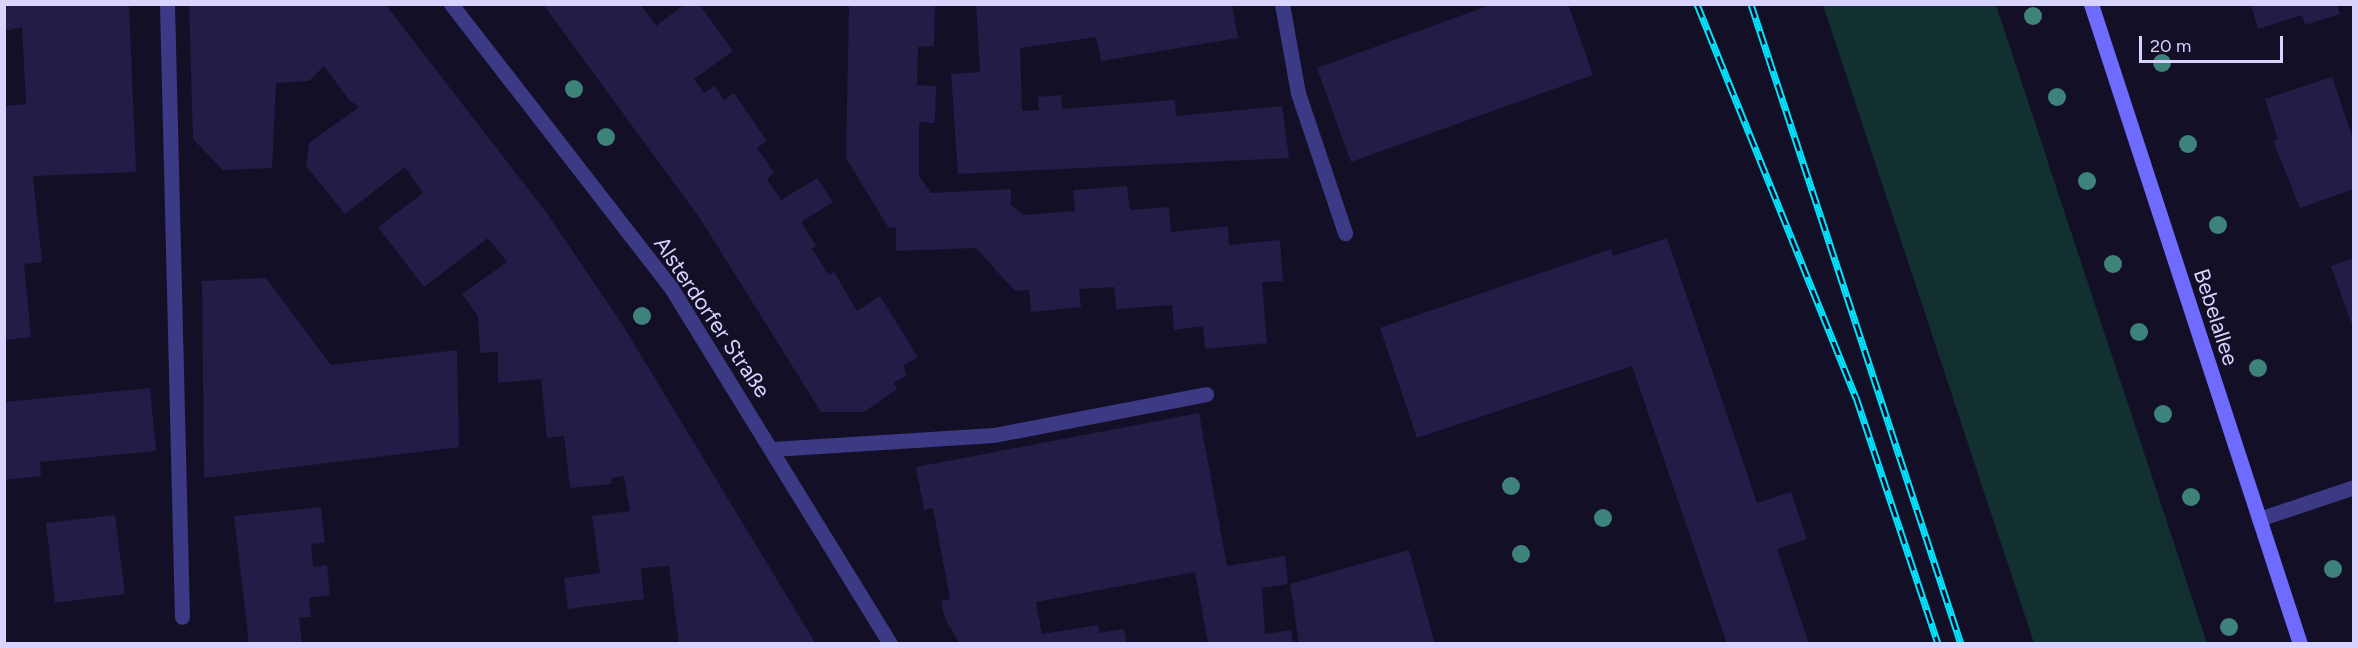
<!DOCTYPE html>
<html>
<head>
<meta charset="utf-8">
<style>
  body { margin:0 }
  #map { position:relative; width:2358px; height:648px; overflow:hidden; background:#130f26; font-family:Figtree,sans-serif }
  div>[style] { position:absolute }
  .green>* { inset:0; background:#12302f }
  .building>* { inset:0; background:#241b47 }
  .service>* { height:15px; margin:-7.5px; padding:0 7.5px; transform-origin:7.5px; border-radius:7.5px; background:#3d3a85 }
  .minor>* { height:15px; margin:-7.5px; padding:0 7.5px; transform-origin:7.5px; border-radius:7.5px; background:#3d3a85 }
  .tertiary>* { height:15px; margin:-7.5px; padding:0 7.5px; transform-origin:7.5px; border-radius:7.5px; background:#3d3a85 }
  .secondary>* { height:15px; margin:-7.5px; padding:0 7.5px; transform-origin:7.5px; border-radius:7.5px; background:#6f6bff }
  .rail>* { height:7px; margin-top:-3.5px; transform-origin:0; background:repeating-linear-gradient(90deg,#130f26 0 14px,#00e5ff 0 28px); box-sizing:border-box; border-block:2px solid #00e5ff }
  .trees>* { width:18px; height:18px; margin:-9px; border-radius:50%; background:#3d827b }
  span { translate:-50% -50%; white-space:nowrap; text-align:center; line-height:1.15; -webkit-text-stroke:4.5px #130f26; paint-order:stroke }
  .street-label { font-size:22px; color:#d9d4ff }
  .frame { position:absolute; inset:0; border:6px solid #d9d4ff; pointer-events:none }
  .scale { position:absolute; left:2139px; top:36px; width:144px; height:27px; box-sizing:border-box; border:3px solid #d9d4ff; border-top:0; padding-left:8px; font-size:18px; line-height:21px; white-space:nowrap; color:#d9d4ff; -webkit-text-stroke:4px #130f26; paint-order:stroke }
</style>
</head>
<body>
<div id="map">
  <div class="green">
    <div style="clip-path:polygon(1823px 5px,1996px 5px,2207px 643px,2034px 643px)"></div>
  </div>
  <div class="building">
    <div style="clip-path:polygon(4px 4px,129px 4px,136px 172px,33px 176px,42px 262px,24px 264px,31px 337px,4px 340px,4px 106px,26px 104px,22px 27px,4px 31px)"></div>
    <div style="clip-path:polygon(189px 4px,385px 4px,546px 212px,622px 324px,816px 644px,679px 644px,669px 566px,641px 568px,644px 599px,568px 609px,564px 578px,600px 573px,592px 516px,630px 511px,624px 476px,611px 478px,612px 484px,570px 488px,564px 436px,547px 438px,541px 379px,498px 383px,498px 352px,480px 353px,478px 316px,462px 294px,507px 262px,488px 238px,424px 287px,378px 227px,423px 193px,405px 167px,345px 214px,306px 166px,309px 143px,359px 107px,349px 100px,324px 66px,309px 81px,276px 83px,272px 168px,223px 170px,193px 139px)"></div>
    <div style="clip-path:polygon(543px 4px,640px 4px,656px 26px,685px 4px,699px 4px,733px 51px,694px 79px,704px 93px,715px 86px,724px 100px,734px 93px,767px 141px,757px 148px,774px 172px,767px 179px,781px 200px,817px 178px,833px 202px,801px 222px,816px 246px,812px 249px,829px 275px,834px 272px,857px 311px,880px 296px,918px 357px,903px 366px,907px 375px,894px 383px,897px 389px,864px 412px,821px 412px,701px 220px)"></div>
    <div style="clip-path:polygon(849px 4px,935px 6px,934px 46px,918px 47px,917px 85px,936px 86px,935px 123px,919px 122px,919px 176px,931px 193px,1011px 189px,1011px 205px,1023px 215px,1075px 211px,1073px 190px,1127px 186px,1130px 210px,1169px 207px,1171px 232px,1228px 226px,1229px 245px,1280px 240px,1283px 281px,1262px 282px,1267px 343px,1205px 349px,1203px 326px,1174px 330px,1172px 305px,1116px 309px,1114px 287px,1079px 289px,1081px 307px,1031px 312px,1029px 290px,1015px 291px,976px 248px,896px 251px,896px 228px,888px 227px,846px 158px)"></div>
    <div style="clip-path:polygon(976px 4px,1232px 4px,1238px 38px,1101px 61px,1096px 37px,1020px 48px,1022px 111px,1039px 110px,1038px 97px,1061px 95px,1062px 109px,1175px 100px,1176px 116px,1282px 106px,1289px 158px,958px 174px,951px 74px,980px 72px)"></div>
    <div style="clip-path:polygon(1493px 4px,1568px 4px,1593px 75px,1351px 162px,1317px 68px)"></div>
    <div style="clip-path:polygon(2251px 5px,2337px 5px,2340px 14px,2305px 25px,2302px 15px,2258px 29px)"></div>
    <div style="clip-path:polygon(2332px 77px,2354px 142px,2354px 189px,2300px 208px,2273px 141px,2278px 140px,2265px 99px)"></div>
    <div style="clip-path:polygon(1667px 238px,1757px 503px,1791px 492px,1807px 539px,1777px 549px,1809px 644px,1727px 644px,1632px 366px,1417px 438px,1380px 328px,1611px 249px,1613px 256px)"></div>
    <div style="clip-path:polygon(2354px 258px,2354px 328px,2353px 328px,2331px 266px)"></div>
    <div style="clip-path:polygon(266px 278px,331px 365px,457px 350px,459px 447px,204px 478px,202px 281px)"></div>
    <div style="clip-path:polygon(150px 388px,156px 451px,40px 462px,41px 476px,4px 480px,4px 402px)"></div>
    <div style="clip-path:polygon(1199px 413px,1227px 566px,1285px 556px,1288px 584px,1262px 588px,1265px 634px,1291px 630px,1293px 644px,1208px 644px,1195px 572px,1036px 602px,1042px 634px,1098px 625px,1099px 633px,1124px 629px,1127px 644px,960px 644px,945px 619px,941px 601px,950px 599px,933px 508px,924px 510px,916px 467px)"></div>
    <div style="clip-path:polygon(321px 507px,325px 543px,311px 544px,313px 567px,327px 565px,330px 595px,309px 598px,311px 617px,299px 618px,302px 644px,249px 644px,234px 516px)"></div>
    <div style="clip-path:polygon(115px 515px,125px 594px,55px 603px,46px 523px)"></div>
    <div style="clip-path:polygon(1409px 550px,1435px 644px,1299px 644px,1290px 584px)"></div>
  </div>
  <div class="service">
    <div style="left:167px;top:4px;width:613px;rotate:88.6deg"></div>
    <div style="left:1282px;top:4px;width:90px;rotate:79.8deg"></div>
    <div style="left:1298px;top:93px;width:148px;rotate:71.4deg"></div>
    <div style="left:772px;top:449px;width:222px;rotate:-3.6deg"></div>
    <div style="left:994px;top:435px;width:216px;rotate:-10.9deg"></div>
  </div>
  <div class="minor">
    <div style="left:2259px;top:519px;width:100px;rotate:-18.6deg"></div>
  </div>
  <div class="tertiary">
    <div style="left:451px;top:4px;width:357px;rotate:52.2deg"></div>
    <div style="left:670px;top:286px;width:420px;rotate:58.4deg"></div>
  </div>
  <div class="secondary">
    <div style="left:2091px;top:4px;width:673px;rotate:71.91deg"></div>
  </div>
  <div class="rail">
    <div style="left:1697px;top:4px;width:424px;rotate:68deg"></div>
    <div style="left:1856px;top:397px;width:260px;rotate:71.6deg"></div>
    <div style="left:1751px;top:4px;width:674px;rotate:71.83deg"></div>
  </div>
  <div class="trees">
    <div style="left:2033px;top:16px"></div>
    <div style="left:2162px;top:63px"></div>
    <div style="left:574px;top:89px"></div>
    <div style="left:2057px;top:97px"></div>
    <div style="left:606px;top:137px"></div>
    <div style="left:2188px;top:144px"></div>
    <div style="left:2087px;top:181px"></div>
    <div style="left:2218px;top:225px"></div>
    <div style="left:2113px;top:264px"></div>
    <div style="left:642px;top:316px"></div>
    <div style="left:2139px;top:332px"></div>
    <div style="left:2258px;top:368px"></div>
    <div style="left:2163px;top:414px"></div>
    <div style="left:1511px;top:486px"></div>
    <div style="left:2191px;top:497px"></div>
    <div style="left:1603px;top:518px"></div>
    <div style="left:1521px;top:554px"></div>
    <div style="left:2333px;top:569px"></div>
    <div style="left:2229px;top:627px"></div>
  </div>
  <div class="street-label">
    <span style="left:712px;top:317px;rotate:56deg">Alsterdorfer Straße</span>
    <span style="left:2216px;top:317px;rotate:72deg">Bebelallee</span>
  </div>
  <div class="frame"></div>
  <div class="scale">20 m</div>
</div>
</body>
</html>
